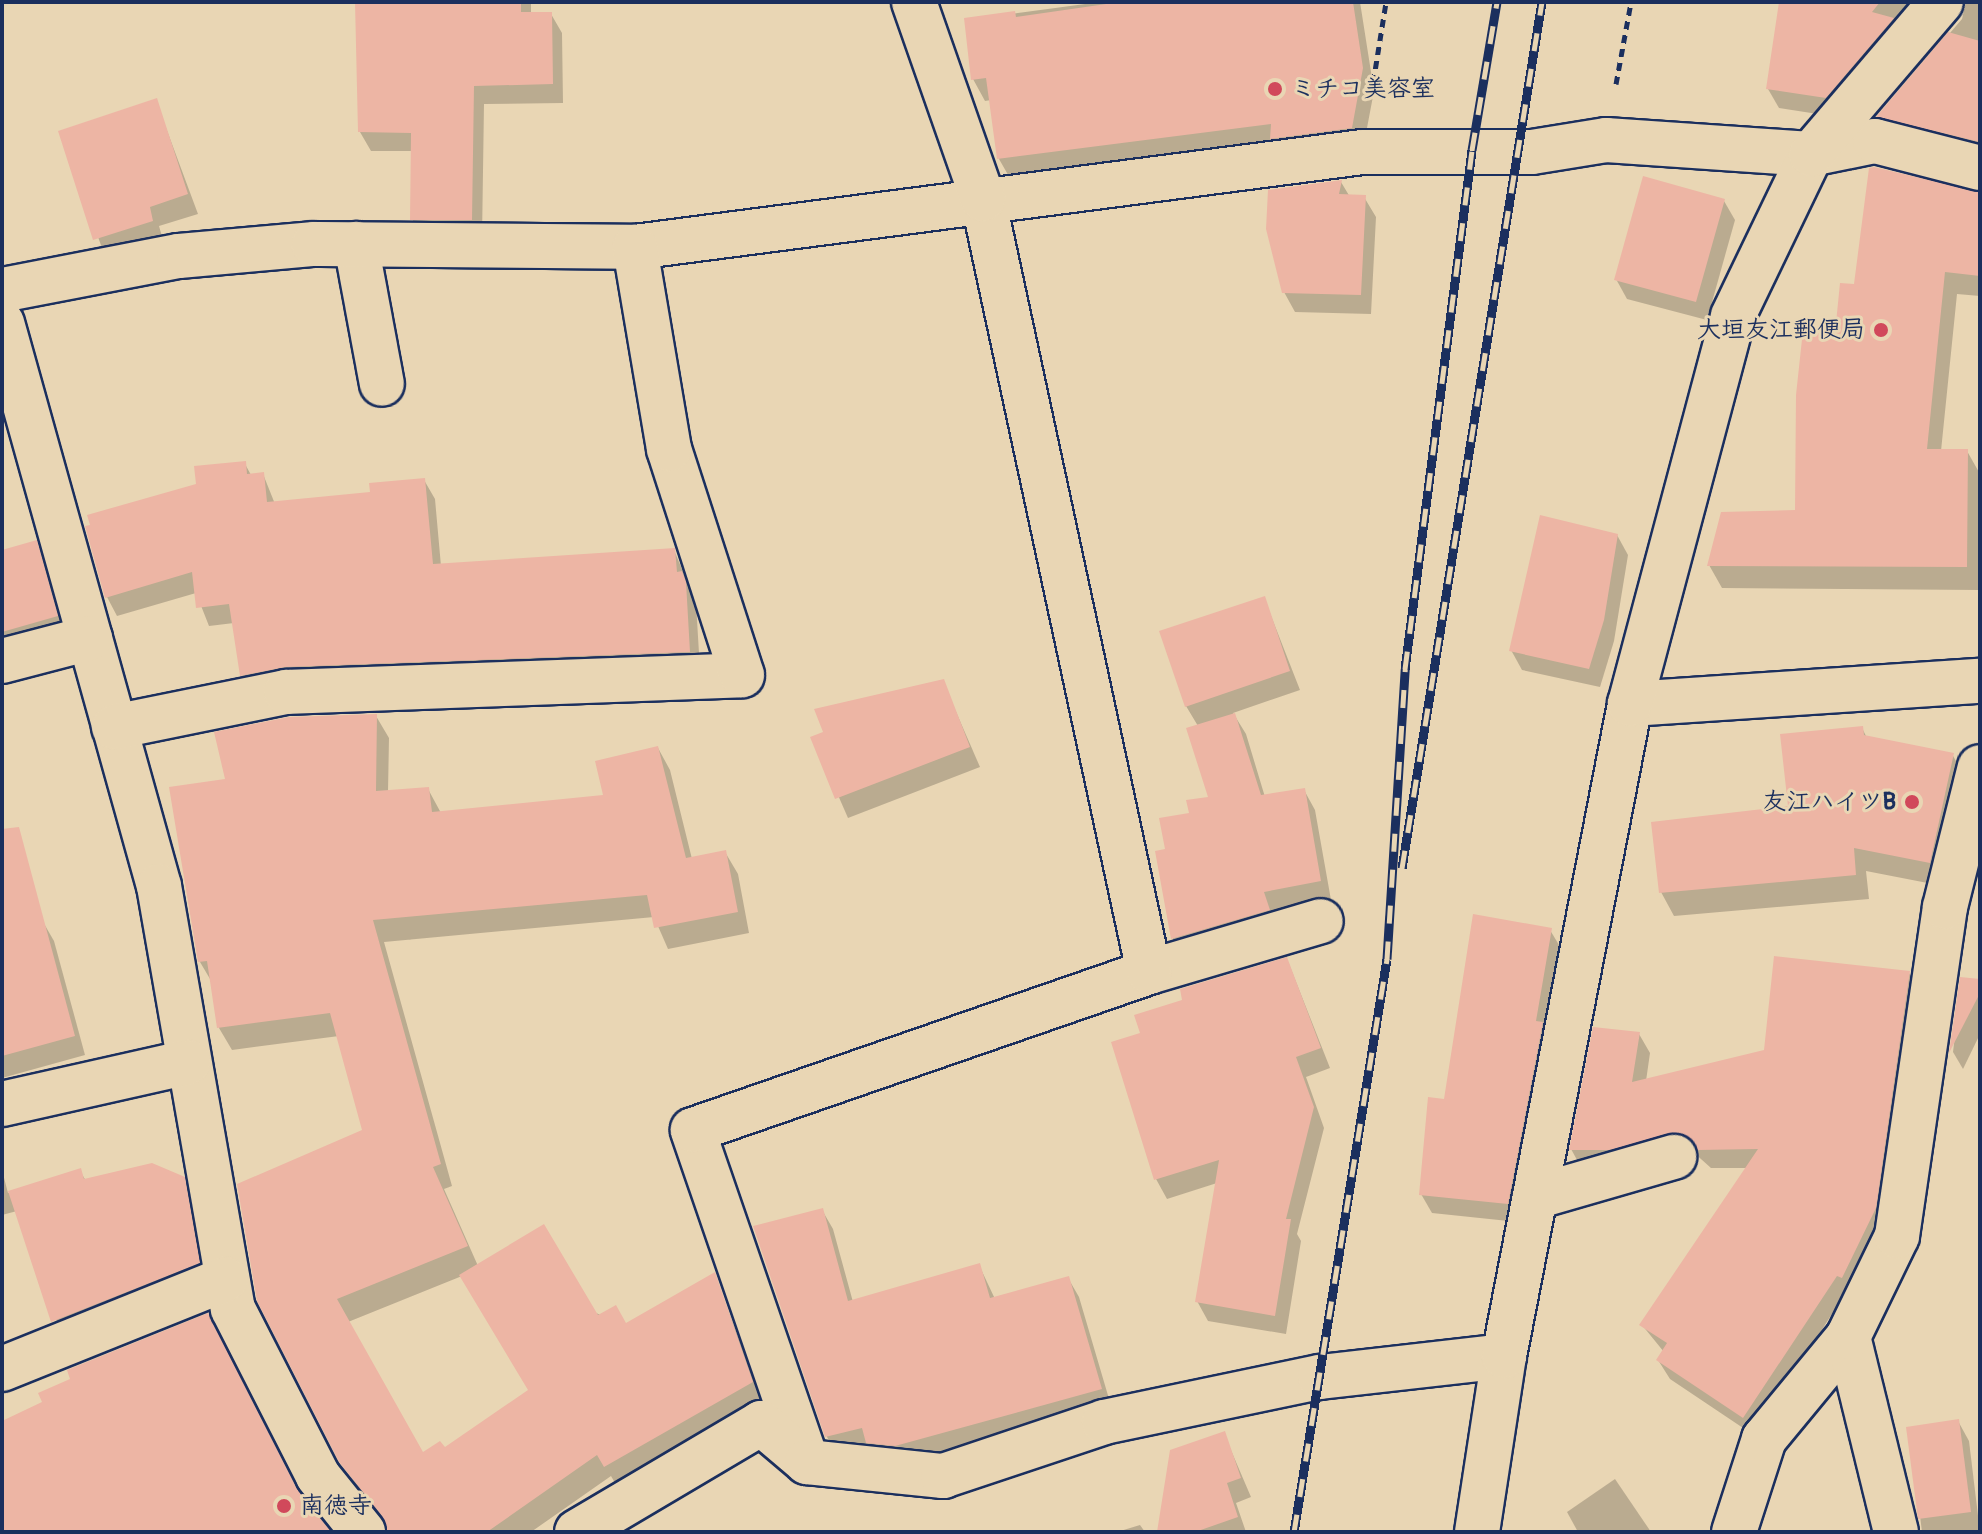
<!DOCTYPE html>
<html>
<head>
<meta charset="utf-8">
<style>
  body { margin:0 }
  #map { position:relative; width:1982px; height:1534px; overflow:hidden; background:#e9d6b4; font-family:Pangolin,"Klee One",sans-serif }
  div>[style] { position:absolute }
  .shadow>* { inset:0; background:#0003 }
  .building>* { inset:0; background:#edb5a4 }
  .path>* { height:5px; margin-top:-2.5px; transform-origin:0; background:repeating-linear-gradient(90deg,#1b2f5e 0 8px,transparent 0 14px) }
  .roads { filter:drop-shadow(2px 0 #1b2f5e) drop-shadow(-2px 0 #1b2f5e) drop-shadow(0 2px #1b2f5e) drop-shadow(0 -2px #1b2f5e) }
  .minor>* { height:44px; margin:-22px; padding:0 22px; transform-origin:22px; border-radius:22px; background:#e9d6b4 }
  .rail>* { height:9px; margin-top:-4.5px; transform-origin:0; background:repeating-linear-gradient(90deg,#e9d6b4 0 18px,#1b2f5e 0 36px); box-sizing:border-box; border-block:2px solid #1b2f5e }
  .dots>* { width:22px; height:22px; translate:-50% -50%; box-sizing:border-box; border:4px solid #e9d6b4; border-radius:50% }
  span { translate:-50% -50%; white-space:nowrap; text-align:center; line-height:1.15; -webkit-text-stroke:6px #e9d6b4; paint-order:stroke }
  .poi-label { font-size:24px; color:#1b2f5e; font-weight:700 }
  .left { translate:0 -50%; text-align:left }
  .right { translate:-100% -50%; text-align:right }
  .frame { position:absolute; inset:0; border:4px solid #1b2f5e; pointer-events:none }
</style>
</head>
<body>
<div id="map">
  <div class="shadow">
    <div style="clip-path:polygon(357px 2px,531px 2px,531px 14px,551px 14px,562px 33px,563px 103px,484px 104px,482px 239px,423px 238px,412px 219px,412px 151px,371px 151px,360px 132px)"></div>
    <div style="clip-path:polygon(1100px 2px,1360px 2px,1374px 91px,1363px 149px,1011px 180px,999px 159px,991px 100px,985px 101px,973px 79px,966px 20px)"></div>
    <div style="clip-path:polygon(1785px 2px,1938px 2px,1837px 117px,1779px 108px,1768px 89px)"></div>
    <div style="clip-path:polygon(1966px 2px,1980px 2px,1980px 158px,1889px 136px,1878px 117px,1962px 19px)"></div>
    <div style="clip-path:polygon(156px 101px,198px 214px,159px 226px,163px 240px,106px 259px,60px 132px)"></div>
    <div style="clip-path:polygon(1341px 182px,1350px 197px,1364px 197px,1376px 217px,1371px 314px,1295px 312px,1284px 292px)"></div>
    <div style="clip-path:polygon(1980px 193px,1980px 296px,1957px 294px,1941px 451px,1967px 451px,1980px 474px,1979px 590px,1722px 588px,1709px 565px,1797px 512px,1836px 335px,1856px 286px)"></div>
    <div style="clip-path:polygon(1724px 201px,1735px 220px,1707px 320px,1627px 299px,1616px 279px)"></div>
    <div style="clip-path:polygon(245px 464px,251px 475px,263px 474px,275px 504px,372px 494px,424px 480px,435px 499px,441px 566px,674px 550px,696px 603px,700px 670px,253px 694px,242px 675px,234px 623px,209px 626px,196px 593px,117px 616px,107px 597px,198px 486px)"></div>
    <div style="clip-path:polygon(1617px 535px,1628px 555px,1614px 641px,1600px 687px,1522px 670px,1511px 650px)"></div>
    <div style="clip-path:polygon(36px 543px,47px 562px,67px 636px,2px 655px,2px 552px)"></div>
    <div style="clip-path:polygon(1264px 598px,1300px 690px,1233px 713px,1246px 734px,1265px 797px,1304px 790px,1315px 810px,1331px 900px,1273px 911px,1280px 929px,1184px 958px,1173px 939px,1158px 852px,1167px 851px,1191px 815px,1210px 798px,1198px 726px,1186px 706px)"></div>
    <div style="clip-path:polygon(943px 682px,980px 767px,848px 818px,813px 738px)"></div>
    <div style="clip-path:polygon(evenodd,376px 716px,389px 738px,388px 792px,428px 789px,441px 813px,606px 797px,658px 748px,670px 770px,692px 859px,725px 852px,738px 874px,749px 933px,668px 949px,654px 917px,384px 942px,452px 1186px,444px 1189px,478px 1266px,626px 1325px,714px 1274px,764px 1405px,618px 1488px,611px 1476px,531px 1532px,387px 1532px,341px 1461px,259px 1300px,365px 1131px,339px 1036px,232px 1050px,219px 1028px,213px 984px,200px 962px,227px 780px,376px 716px,462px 1276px,530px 1391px,444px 1450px,423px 1455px,348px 1322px,462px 1276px)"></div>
    <div style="clip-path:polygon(1862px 728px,1867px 738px,1952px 754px,1966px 779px,1943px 886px,1866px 871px,1869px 899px,1674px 916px,1661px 892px,1790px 807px)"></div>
    <div style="clip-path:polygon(43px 922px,54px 941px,85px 1055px,2px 1078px,2px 933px)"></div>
    <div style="clip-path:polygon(1550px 930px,1562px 950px,1518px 1222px,1432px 1213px,1421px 1194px,1446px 1101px)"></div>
    <div style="clip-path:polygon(1287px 959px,1330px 1068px,1306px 1077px,1324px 1128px,1297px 1234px,1301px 1241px,1286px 1334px,1208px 1321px,1197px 1301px,1217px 1183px,1167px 1199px,1156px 1179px,1142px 1034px,1185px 1002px)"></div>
    <div style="clip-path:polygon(1909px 973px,1920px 992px,1886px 1228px,1755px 1436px,1670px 1379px,1658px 1360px,1664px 1352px,1642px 1325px,1748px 1168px,1711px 1168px,1692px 1151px,1582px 1169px,1571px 1149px,1639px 1034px,1650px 1053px,1646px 1081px,1766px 1052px)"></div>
    <div style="clip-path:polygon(1962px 979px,1980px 981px,1980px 1034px,1963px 1069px,1953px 1052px)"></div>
    <div style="clip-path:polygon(2px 1170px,8px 1193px,80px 1171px,86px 1181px,183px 1179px,195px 1198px,209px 1282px,64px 1341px,17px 1211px,2px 1215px)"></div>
    <div style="clip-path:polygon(822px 1210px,833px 1229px,853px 1302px,979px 1265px,995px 1299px,1068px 1278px,1079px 1297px,1112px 1409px,907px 1465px,838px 1456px,827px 1437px)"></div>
    <div style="clip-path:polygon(1958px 1421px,1969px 1441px,1980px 1532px,1922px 1532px,1909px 1428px)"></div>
    <div style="clip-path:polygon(1224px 1434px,1251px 1497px,1236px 1503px,1246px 1532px,1159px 1532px)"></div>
    <div style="clip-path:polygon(1615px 1479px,1651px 1532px,1578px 1532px,1567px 1512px)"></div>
    <div style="clip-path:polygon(1140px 1525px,1145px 1532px,1117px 1532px)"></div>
  </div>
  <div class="building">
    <div style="clip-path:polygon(355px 2px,521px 2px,521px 12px,552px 12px,553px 84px,474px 86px,472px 220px,410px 220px,411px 133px,358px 132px)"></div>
    <div style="clip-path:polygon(1120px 2px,1353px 2px,1363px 68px,1352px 128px,1270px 139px,1271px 124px,997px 159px,986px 78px,971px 80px,964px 18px,1015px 11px,1016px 17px)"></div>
    <div style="clip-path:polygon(1779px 2px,1880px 2px,1872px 12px,1894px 18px,1826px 98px,1766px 89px)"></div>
    <div style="clip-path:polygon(1948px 32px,1980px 41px,1980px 142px,1876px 117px)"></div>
    <div style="clip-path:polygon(157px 98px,188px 194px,150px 207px,153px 221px,93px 240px,58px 131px)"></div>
    <div style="clip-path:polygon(1874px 167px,1980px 192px,1980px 276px,1945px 272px,1927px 449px,1968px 449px,1967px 567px,1707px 566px,1721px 512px,1795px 510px,1796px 395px,1803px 330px,1835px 333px,1840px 283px,1854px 284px,1869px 168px)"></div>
    <div style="clip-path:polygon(1643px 176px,1725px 199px,1696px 302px,1614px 280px)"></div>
    <div style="clip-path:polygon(1342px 180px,1339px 194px,1366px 195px,1361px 295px,1282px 293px,1266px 229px,1268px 190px)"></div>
    <div style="clip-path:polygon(246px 461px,247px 474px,264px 472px,267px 502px,370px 492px,369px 483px,425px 478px,433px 564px,675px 548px,677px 572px,682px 571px,686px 582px,690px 652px,285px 667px,240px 676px,229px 604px,196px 608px,192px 572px,105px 598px,85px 526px,90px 525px,87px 515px,196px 484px,194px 466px)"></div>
    <div style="clip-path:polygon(1540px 515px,1618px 534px,1604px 620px,1589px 669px,1509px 651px)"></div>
    <div style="clip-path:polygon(37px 540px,58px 616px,2px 632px,2px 550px)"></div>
    <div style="clip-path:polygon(1265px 596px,1290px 671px,1185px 707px,1159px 631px)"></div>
    <div style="clip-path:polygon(944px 679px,970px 747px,835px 799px,810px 737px,823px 732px,814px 709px)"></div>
    <div style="clip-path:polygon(1235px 713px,1261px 795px,1305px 788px,1321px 881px,1264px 892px,1270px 910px,1171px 939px,1155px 851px,1165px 849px,1159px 818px,1189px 813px,1186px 800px,1208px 797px,1186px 728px)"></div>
    <div style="clip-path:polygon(377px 714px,376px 791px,429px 787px,432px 812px,603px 795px,595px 761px,658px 746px,686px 858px,726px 850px,738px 912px,654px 928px,647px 895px,373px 920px,441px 1164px,433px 1167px,468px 1246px,337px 1299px,423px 1452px,440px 1441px,445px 1447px,528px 1390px,459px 1275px,544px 1224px,598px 1315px,616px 1305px,626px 1323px,715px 1272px,753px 1382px,604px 1467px,597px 1455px,487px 1532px,387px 1532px,382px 1516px,339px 1462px,257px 1301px,237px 1184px,362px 1130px,330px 1013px,217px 1028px,207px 961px,198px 962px,169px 787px,225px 779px,214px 732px,289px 717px)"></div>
    <div style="clip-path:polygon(1863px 726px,1864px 735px,1954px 753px,1930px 863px,1854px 848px,1856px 875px,1659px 893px,1651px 822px,1788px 806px,1780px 734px)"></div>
    <div style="clip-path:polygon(19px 827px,75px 1036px,2px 1056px,2px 829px)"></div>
    <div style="clip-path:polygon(1473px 914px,1552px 928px,1536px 1021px,1543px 1022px,1508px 1204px,1419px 1195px,1428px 1097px,1444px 1099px)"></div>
    <div style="clip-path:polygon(1774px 956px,1910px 971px,1876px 1208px,1842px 1278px,1837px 1276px,1743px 1418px,1656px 1360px,1667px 1343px,1639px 1325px,1758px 1149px,1698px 1150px,1679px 1133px,1609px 1150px,1569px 1150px,1593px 1027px,1640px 1032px,1632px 1082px,1764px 1050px)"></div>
    <div style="clip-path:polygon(1287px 957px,1321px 1048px,1296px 1057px,1314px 1107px,1286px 1219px,1291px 1219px,1275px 1316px,1195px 1302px,1219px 1160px,1154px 1180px,1111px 1042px,1140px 1033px,1134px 1015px,1182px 1000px,1180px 989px)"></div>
    <div style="clip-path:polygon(1960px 977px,1980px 979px,1980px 993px,1949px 1053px)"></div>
    <div style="clip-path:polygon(152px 1163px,185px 1177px,200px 1263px,51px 1322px,8px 1191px,81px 1168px,84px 1179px)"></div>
    <div style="clip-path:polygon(823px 1208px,848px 1301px,980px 1263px,990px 1298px,1069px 1276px,1102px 1389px,895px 1446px,866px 1443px,862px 1428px,825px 1437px,753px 1226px)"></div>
    <div style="clip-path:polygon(208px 1313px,296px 1487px,331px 1532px,2px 1532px,2px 1421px,42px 1402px,38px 1393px,70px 1379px,67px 1370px)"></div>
    <div style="clip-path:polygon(1959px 1419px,1971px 1512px,1918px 1519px,1906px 1427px)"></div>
    <div style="clip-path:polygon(1225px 1431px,1241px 1478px,1227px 1483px,1238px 1517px,1195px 1532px,1157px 1532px,1170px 1450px)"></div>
  </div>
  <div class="path">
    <div style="left:1616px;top:84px;width:83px;rotate:-79.6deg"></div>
    <div style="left:1371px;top:96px;width:95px;rotate:-80.9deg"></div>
  </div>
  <div class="roads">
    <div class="minor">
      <div style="left:356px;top:244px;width:142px;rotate:79.5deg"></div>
      <div style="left:2px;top:290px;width:180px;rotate:-10.9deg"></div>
      <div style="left:179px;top:256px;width:136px;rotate:-5.1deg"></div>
      <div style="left:314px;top:244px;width:321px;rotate:0.5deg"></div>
      <div style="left:635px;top:247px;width:733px;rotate:-7.44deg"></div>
      <div style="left:1362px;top:152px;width:170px"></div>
      <div style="left:1532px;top:152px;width:75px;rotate:-9.2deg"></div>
      <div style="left:1606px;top:140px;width:205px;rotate:3.9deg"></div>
      <div style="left:1811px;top:154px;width:65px;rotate:-11.5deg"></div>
      <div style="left:1875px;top:141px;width:108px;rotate:14.4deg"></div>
      <div style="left:2px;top:323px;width:584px;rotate:74.42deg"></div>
      <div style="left:159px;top:886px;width:429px;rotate:80.1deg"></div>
      <div style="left:233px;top:1309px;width:187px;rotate:63deg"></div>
      <div style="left:318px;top:1476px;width:72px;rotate:51.2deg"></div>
      <div style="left:2px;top:661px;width:91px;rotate:-14.6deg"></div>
      <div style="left:1630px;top:704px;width:351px;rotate:-3.8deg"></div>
      <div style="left:114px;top:727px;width:176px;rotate:-11.5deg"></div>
      <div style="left:286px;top:692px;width:456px;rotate:-2.1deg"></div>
      <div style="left:742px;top:675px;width:237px;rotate:-107.9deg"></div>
      <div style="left:669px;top:449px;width:205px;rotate:-99.6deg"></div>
      <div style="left:1149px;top:972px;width:179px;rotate:-16.5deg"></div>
      <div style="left:2px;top:1104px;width:191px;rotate:-12.7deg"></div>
      <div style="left:1535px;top:1197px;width:145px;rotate:-16.1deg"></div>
      <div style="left:2px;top:1369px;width:241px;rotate:-21.9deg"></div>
      <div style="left:807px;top:1462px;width:351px;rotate:-109deg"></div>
      <div style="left:693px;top:1130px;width:483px;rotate:-19.1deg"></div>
      <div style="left:1149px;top:972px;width:791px;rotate:-102.12deg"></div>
      <div style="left:983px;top:199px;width:209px;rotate:-109.3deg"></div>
      <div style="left:577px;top:1532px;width:214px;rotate:-30.6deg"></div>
      <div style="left:761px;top:1423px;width:60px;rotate:40.3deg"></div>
      <div style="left:807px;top:1462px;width:137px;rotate:5.9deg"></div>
      <div style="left:943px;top:1476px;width:170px;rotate:-18.5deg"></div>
      <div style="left:1104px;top:1422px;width:221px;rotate:-11.8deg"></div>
      <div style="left:1320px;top:1377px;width:185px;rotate:-6.5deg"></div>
      <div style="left:1477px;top:1532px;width:178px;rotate:-81.3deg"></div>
      <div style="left:1504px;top:1356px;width:664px;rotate:-79.06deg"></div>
      <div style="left:1630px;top:704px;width:401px;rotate:-75.1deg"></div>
      <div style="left:1733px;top:316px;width:180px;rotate:-64.3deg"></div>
      <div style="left:1811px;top:154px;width:200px;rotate:-49.5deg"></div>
      <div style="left:1734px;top:1532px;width:98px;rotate:-72.1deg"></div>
      <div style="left:1764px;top:1439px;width:132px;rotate:-50.5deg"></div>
      <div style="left:1896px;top:1532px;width:201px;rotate:-103.8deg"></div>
      <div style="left:1848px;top:1337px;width:112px;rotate:-64.1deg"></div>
      <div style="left:1897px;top:1236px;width:332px;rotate:-81.7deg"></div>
      <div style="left:1945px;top:907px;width:144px;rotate:-76deg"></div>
    </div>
  </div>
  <div class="rail">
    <div style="left:1402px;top:868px;width:877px;rotate:-80.82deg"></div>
    <div style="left:1294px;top:1532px;width:580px;rotate:-80.78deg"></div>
    <div style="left:1387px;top:959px;width:291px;rotate:-86.4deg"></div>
    <div style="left:1405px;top:669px;width:523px;rotate:-82.64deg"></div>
    <div style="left:1472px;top:150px;width:150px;rotate:-80.4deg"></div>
  </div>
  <div class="dots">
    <div style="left:1275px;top:89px;background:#d1495b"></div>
    <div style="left:1881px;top:330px;background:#d1495b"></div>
    <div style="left:1912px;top:802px;background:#d1495b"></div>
    <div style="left:284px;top:1506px;background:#d1495b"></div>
  </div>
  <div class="poi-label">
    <span class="left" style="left:1291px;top:89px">ミチコ美容室</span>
    <span class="right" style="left:1865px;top:330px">大垣友江郵便局</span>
    <span class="right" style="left:1896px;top:802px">友江ハイツB</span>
    <span class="left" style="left:300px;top:1506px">南徳寺</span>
  </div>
  <div class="frame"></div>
</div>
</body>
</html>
